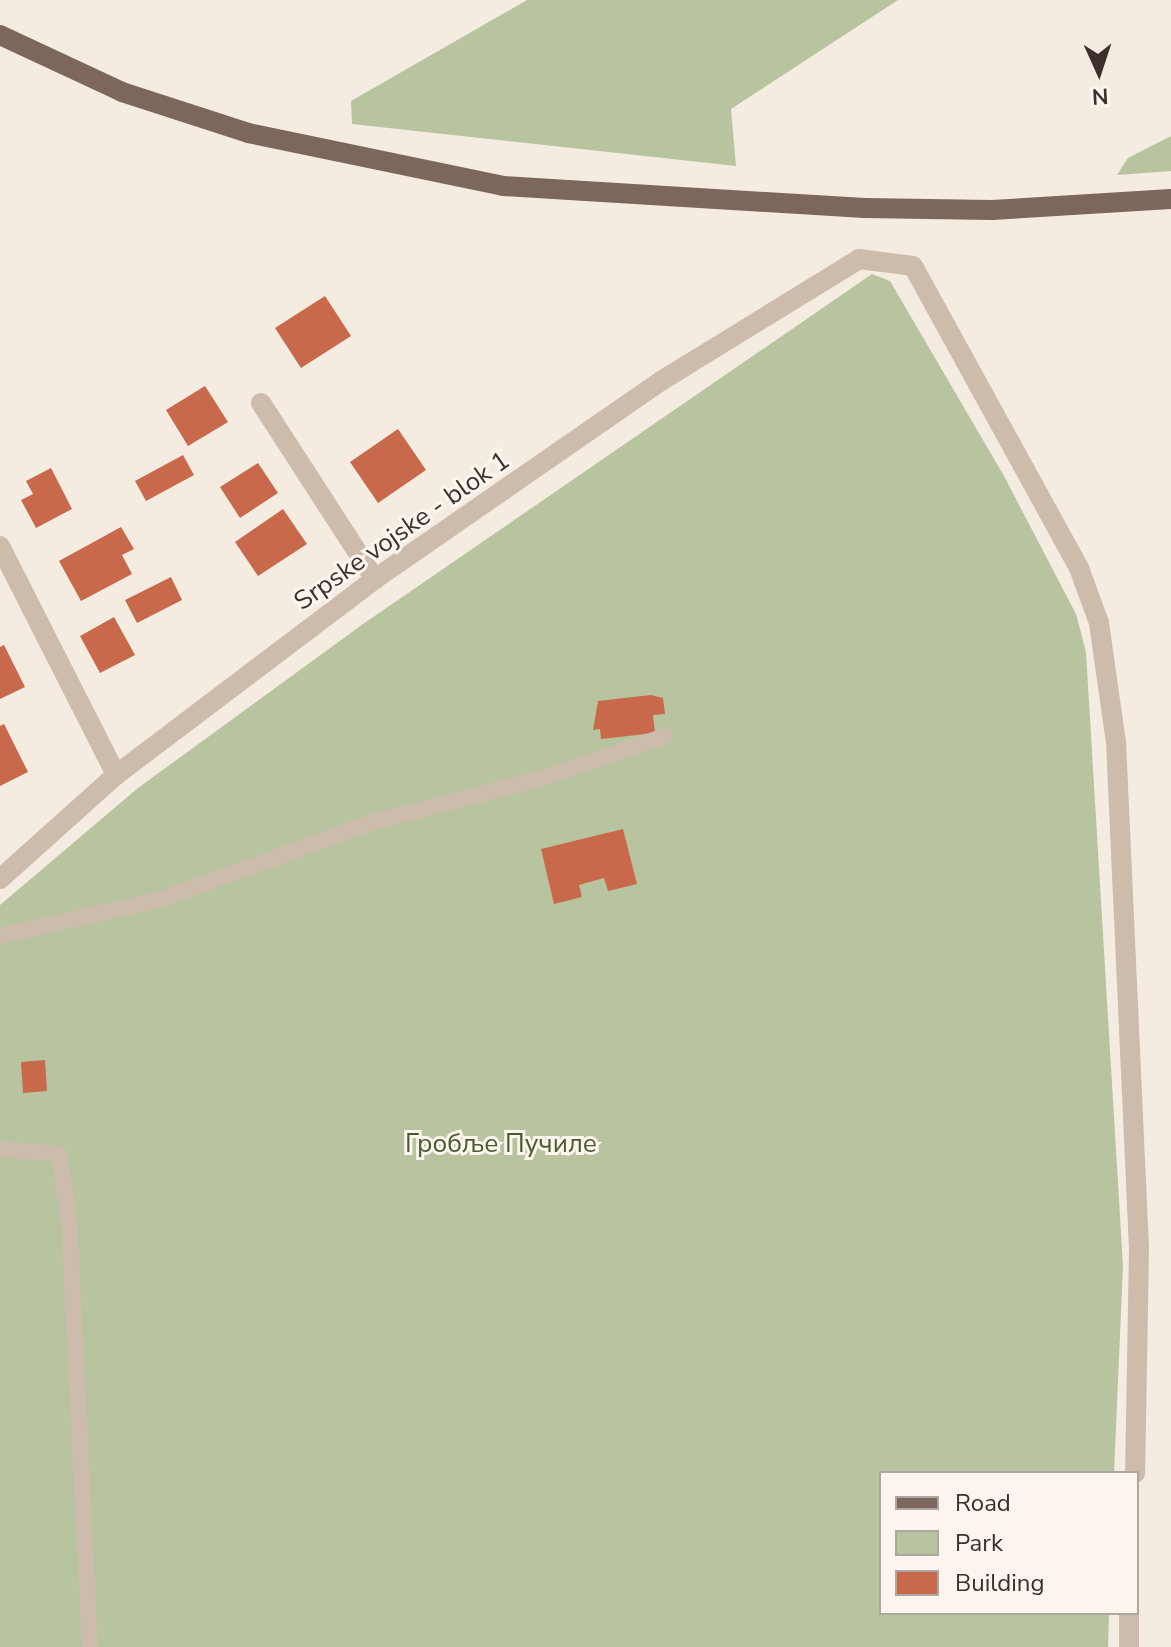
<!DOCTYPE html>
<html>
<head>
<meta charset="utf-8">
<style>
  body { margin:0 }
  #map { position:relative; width:1171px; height:1647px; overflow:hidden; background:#f4ebe1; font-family:"Nunito Sans",sans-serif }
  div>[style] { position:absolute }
  .green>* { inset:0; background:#b8c4a0 }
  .building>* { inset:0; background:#c8694b }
  .lane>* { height:16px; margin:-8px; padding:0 8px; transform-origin:8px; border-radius:8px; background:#cdbbac }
  .street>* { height:20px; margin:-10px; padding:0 10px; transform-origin:10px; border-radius:10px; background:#cdbbac }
  .primary>* { height:20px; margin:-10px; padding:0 10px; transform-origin:10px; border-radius:10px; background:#7d675c }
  span { translate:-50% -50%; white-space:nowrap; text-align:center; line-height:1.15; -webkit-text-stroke:6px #fbf5ee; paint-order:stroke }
  .street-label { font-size:26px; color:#3b302b }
  .park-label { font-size:26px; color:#4a5a2e }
  .legend { position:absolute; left:879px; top:1471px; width:260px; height:144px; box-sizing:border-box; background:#fbf5ee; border:2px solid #aea6a0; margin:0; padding:10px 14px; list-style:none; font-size:24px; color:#3b302b }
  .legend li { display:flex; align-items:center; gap:16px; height:40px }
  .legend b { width:40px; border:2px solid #aea6a0 }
  .north { position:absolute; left:1059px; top:32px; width:80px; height:80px; -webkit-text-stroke:6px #fbf5ee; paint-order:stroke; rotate:177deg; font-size:22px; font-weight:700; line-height:32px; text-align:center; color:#3b302b }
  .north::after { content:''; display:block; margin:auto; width:28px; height:36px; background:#3b302b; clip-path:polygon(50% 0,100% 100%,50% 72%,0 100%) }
</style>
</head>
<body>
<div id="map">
  <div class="green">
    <div style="clip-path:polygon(527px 0,898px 0,731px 109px,736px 166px,352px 124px,351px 101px)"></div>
    <div style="clip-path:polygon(1171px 136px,1171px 171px,1117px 175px,1128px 158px)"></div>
    <div style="clip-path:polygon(872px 274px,890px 281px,1004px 476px,1076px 614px,1086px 652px,1123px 1266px,1114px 1473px,881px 1473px,881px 1613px,1109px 1613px,1108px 1647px,0 1647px,0 905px,138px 788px,363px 624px)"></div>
  </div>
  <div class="building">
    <div style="clip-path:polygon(325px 296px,351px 336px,301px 368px,275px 328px)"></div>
    <div style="clip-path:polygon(205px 386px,228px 422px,188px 446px,166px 410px)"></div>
    <div style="clip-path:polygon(398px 429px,426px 470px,378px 503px,350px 462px)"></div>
    <div style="clip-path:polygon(183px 455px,194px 475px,146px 501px,135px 481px)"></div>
    <div style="clip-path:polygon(258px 463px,278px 493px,240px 518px,220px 487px)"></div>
    <div style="clip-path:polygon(51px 468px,72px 509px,36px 528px,21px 500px,33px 494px,26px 481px)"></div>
    <div style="clip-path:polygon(283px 509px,307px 544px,258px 576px,235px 542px)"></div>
    <div style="clip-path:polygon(121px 527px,134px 549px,122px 555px,132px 574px,81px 601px,59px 561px)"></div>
    <div style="clip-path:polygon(171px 577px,182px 600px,137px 623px,125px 600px)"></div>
    <div style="clip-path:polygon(114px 617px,135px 655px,100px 673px,80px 636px)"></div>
    <div style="clip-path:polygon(4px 645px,25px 687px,0 699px,0 647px)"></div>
    <div style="clip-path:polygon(651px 695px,663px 698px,665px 714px,653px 715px,655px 733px,601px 739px,600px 729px,593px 730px,598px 701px)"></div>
    <div style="clip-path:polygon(4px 724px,28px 772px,0 786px,0 726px)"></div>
    <div style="clip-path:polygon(623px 829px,637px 884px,608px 891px,604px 878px,579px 885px,582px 897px,554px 904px,541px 849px)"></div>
    <div style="clip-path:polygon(45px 1060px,47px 1091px,23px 1093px,21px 1062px)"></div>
  </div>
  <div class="lane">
    <div style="left:0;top:936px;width:163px;rotate:-12.8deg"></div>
    <div style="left:159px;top:900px;width:225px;rotate:-20deg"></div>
    <div style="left:370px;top:823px;width:183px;rotate:-14.6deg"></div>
    <div style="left:547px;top:777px;width:125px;rotate:-19.2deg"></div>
    <div style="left:0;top:1149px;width:59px;rotate:4.8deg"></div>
    <div style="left:59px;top:1154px;width:66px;rotate:81.3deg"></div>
    <div style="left:69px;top:1219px;width:429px;rotate:87.2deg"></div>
  </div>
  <div class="street">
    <div style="left:261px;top:403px;width:210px;rotate:57.1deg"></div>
    <div style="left:0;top:546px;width:257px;rotate:63.1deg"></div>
    <div style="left:0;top:879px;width:156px;rotate:-41.9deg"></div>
    <div style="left:116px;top:775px;width:325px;rotate:-37.1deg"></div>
    <div style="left:375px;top:579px;width:348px;rotate:-34.7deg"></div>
    <div style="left:661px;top:381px;width:233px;rotate:-31.6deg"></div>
    <div style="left:859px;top:259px;width:54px;rotate:7.4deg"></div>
    <div style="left:913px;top:266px;width:345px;rotate:61.2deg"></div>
    <div style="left:1079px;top:568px;width:59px;rotate:70deg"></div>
    <div style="left:1099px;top:623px;width:120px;rotate:81.9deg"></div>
    <div style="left:1116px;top:742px;width:508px;rotate:87.4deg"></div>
    <div style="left:1139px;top:1249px;width:224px;rotate:91deg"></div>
    <div style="left:1129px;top:1647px;width:34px;rotate:-90deg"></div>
  </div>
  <div class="primary">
    <div style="left:0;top:35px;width:135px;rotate:25deg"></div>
    <div style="left:122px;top:92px;width:133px;rotate:18deg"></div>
    <div style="left:248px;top:133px;width:260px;rotate:11.7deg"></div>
    <div style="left:503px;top:186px;width:362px;rotate:3.5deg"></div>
    <div style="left:864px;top:208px;width:128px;rotate:0.9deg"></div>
    <div style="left:992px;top:210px;width:179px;rotate:-3.5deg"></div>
  </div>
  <div class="street-label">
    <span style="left:402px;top:531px;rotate:-35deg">Srpske vojske - blok 1</span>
  </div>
  <div class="park-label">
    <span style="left:501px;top:1144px">Гробље Пучиле</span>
  </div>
  <ul class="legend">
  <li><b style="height:10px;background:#7d675c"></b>Road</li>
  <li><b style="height:22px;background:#b8c4a0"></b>Park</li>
  <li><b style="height:22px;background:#c8694b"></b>Building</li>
  </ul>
  <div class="north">N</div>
</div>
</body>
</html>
